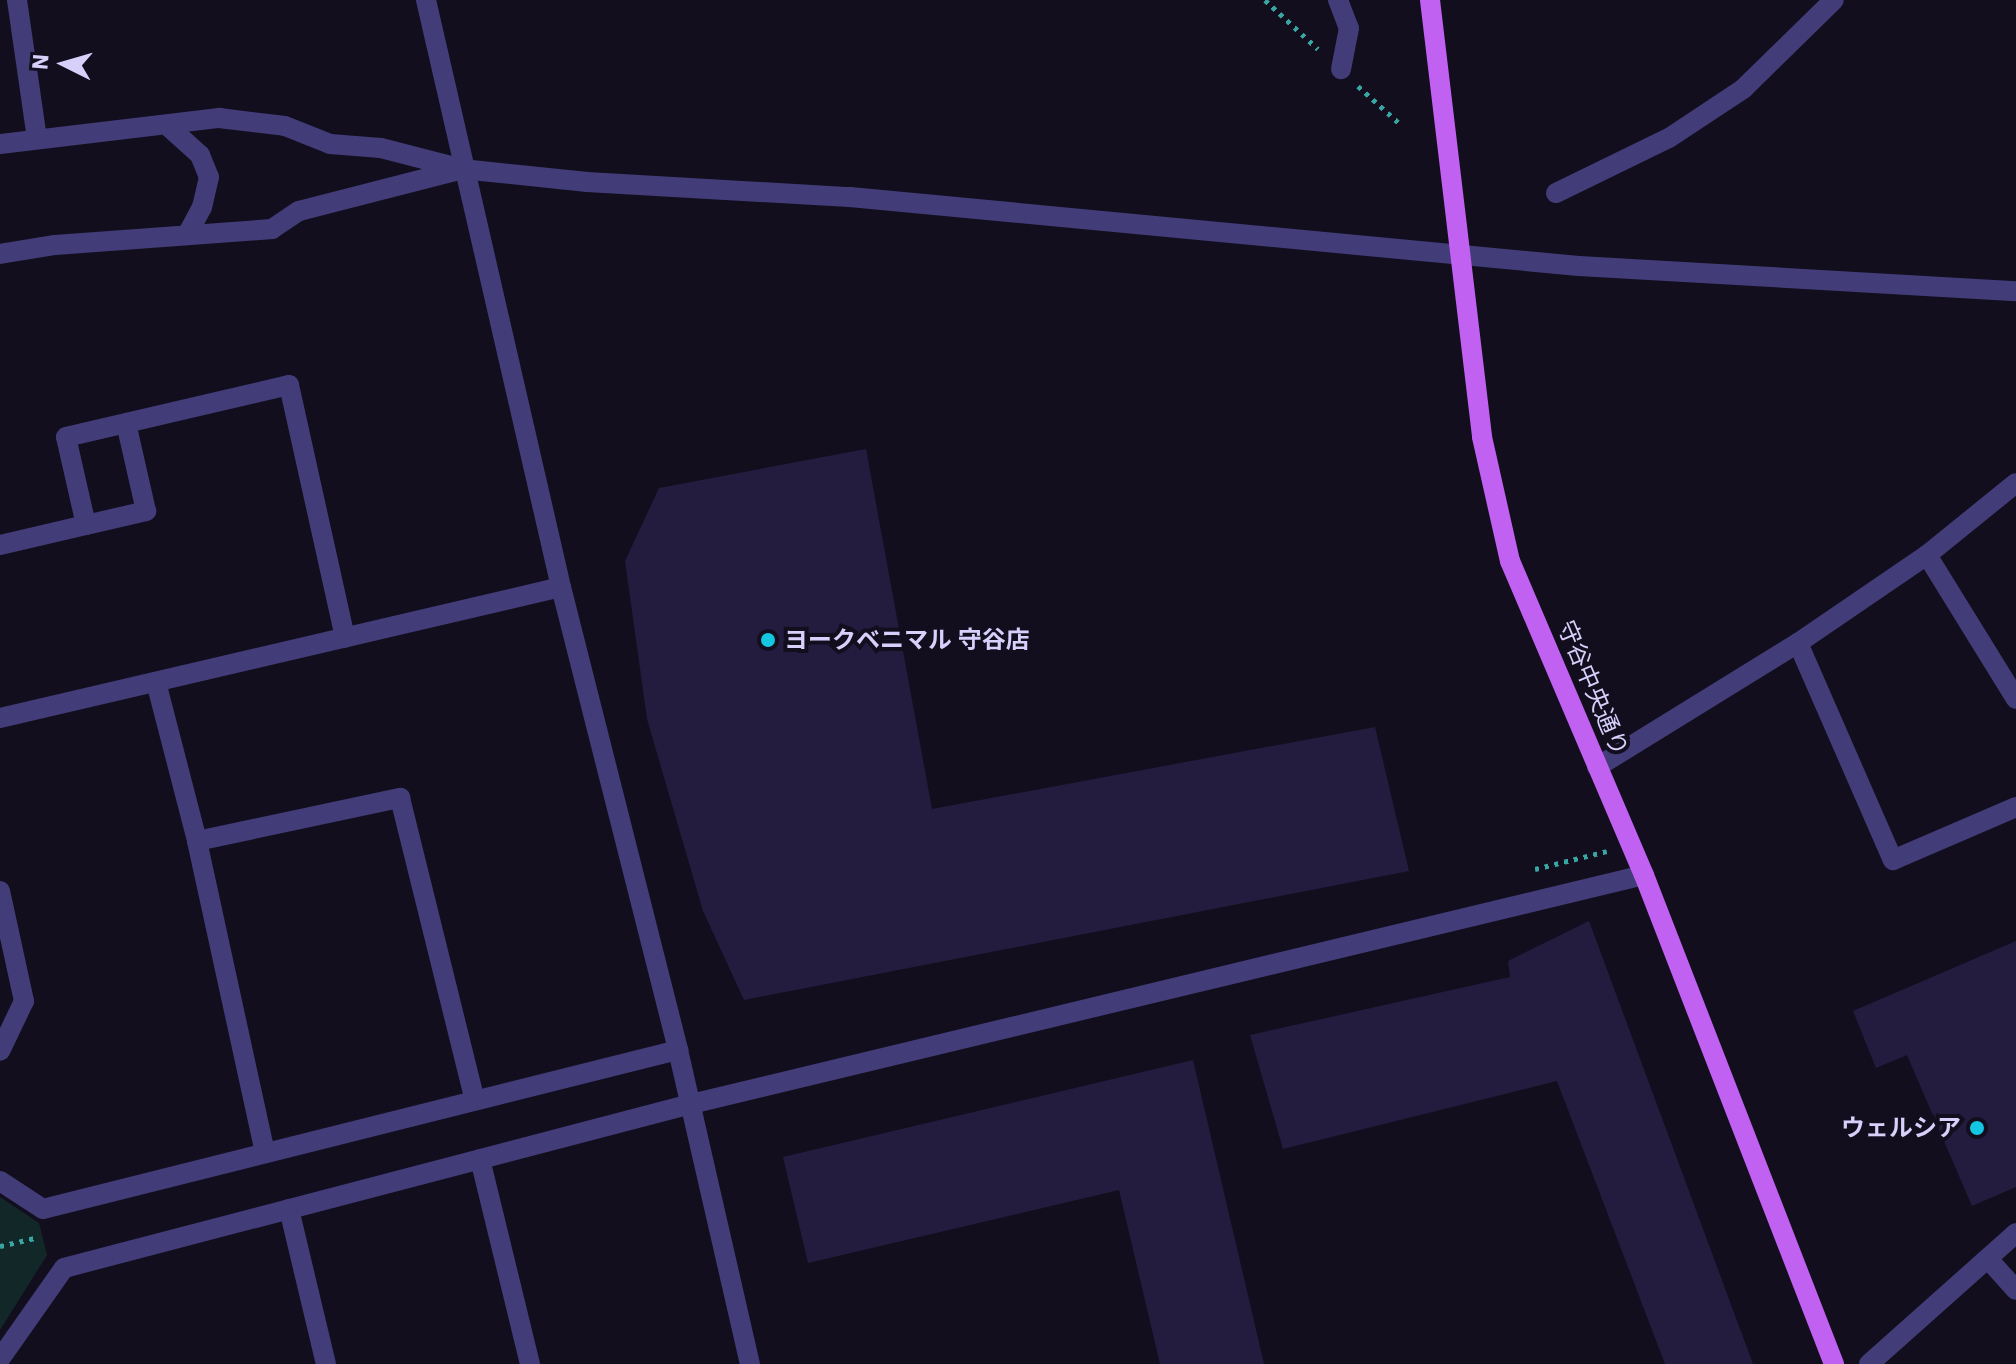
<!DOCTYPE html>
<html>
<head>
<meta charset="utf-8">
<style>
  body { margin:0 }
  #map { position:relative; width:2016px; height:1364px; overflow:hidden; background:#120e1e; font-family:"IBM Plex Sans","Noto Sans JP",sans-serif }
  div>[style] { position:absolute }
  .green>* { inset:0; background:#122828 }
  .building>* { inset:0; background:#241c3e }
  .path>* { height:5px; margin-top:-2.5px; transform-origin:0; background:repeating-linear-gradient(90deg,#38a6a3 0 4px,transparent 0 10px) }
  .minor>* { height:20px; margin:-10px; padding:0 10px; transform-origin:10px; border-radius:10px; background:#423d79 }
  .major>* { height:20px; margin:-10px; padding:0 10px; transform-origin:10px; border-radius:10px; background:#c061f1 }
  .dots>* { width:22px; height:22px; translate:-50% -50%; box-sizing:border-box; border:4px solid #120e1e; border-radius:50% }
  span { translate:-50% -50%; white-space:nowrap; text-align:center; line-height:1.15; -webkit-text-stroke:8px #120e1e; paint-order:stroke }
  .poi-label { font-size:24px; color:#d6d0fb; font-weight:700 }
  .left { translate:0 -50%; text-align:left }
  .right { translate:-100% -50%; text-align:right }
  .street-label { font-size:24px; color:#d6d0fb }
  .north { position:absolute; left:24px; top:24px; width:80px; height:80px; -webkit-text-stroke:6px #120e1e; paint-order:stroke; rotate:275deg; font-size:22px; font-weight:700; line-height:32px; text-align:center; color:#d6d0fb }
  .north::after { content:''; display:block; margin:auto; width:28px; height:36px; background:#d6d0fb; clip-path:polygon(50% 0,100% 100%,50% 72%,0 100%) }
</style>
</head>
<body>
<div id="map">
  <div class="green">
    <div style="clip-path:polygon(0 1197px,39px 1223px,47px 1255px,0 1330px)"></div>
  </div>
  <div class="building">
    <div style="clip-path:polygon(866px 449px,932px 809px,1375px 727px,1409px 871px,744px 1000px,703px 911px,647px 719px,625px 561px,659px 488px)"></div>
    <div style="clip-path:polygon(1589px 921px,1753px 1364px,1665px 1364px,1557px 1081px,1283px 1149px,1250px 1035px,1510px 977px,1508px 961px)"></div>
    <div style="clip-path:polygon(2016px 941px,2016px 1187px,1972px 1206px,1907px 1055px,1876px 1068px,1853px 1011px)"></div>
    <div style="clip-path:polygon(1193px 1060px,1264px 1364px,1160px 1364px,1119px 1190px,808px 1263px,783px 1157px)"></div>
  </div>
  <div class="path">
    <div style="left:1265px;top:0;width:72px;rotate:42.8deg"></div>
    <div style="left:1358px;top:86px;width:55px;rotate:42.1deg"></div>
    <div style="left:1535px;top:869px;width:74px;rotate:-14deg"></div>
    <div style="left:0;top:1246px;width:39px;rotate:-13deg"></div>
  </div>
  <div class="minor">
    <div style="left:17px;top:0;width:139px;rotate:81.8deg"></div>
    <div style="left:426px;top:0;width:602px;rotate:77.05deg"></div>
    <div style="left:561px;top:587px;width:478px;rotate:75.8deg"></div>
    <div style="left:678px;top:1050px;width:322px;rotate:77.1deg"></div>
    <div style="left:1338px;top:0;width:30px;rotate:69deg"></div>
    <div style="left:1349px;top:28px;width:42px;rotate:101deg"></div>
    <div style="left:169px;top:127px;width:42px;rotate:42.1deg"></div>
    <div style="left:200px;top:155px;width:24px;rotate:68deg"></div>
    <div style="left:209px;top:177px;width:31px;rotate:103deg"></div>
    <div style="left:202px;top:207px;width:32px;rotate:118deg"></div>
    <div style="left:0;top:144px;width:221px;rotate:-6.8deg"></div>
    <div style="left:219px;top:118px;width:66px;rotate:6.9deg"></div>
    <div style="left:285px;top:126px;width:48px;rotate:21.8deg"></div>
    <div style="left:330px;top:144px;width:51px;rotate:4.5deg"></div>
    <div style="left:381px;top:148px;width:84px;rotate:14.5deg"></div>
    <div style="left:462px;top:169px;width:126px;rotate:5.9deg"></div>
    <div style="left:587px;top:182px;width:263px;rotate:3.3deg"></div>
    <div style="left:850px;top:197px;width:732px;rotate:5.41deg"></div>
    <div style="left:1579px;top:266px;width:438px;rotate:3.3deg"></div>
    <div style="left:1556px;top:193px;width:126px;rotate:-26deg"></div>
    <div style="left:1669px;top:138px;width:89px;rotate:-33.5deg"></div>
    <div style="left:1743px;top:89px;width:127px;rotate:-44.4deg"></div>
    <div style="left:0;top:254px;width:56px;rotate:-9.3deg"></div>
    <div style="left:55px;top:245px;width:218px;rotate:-4.2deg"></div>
    <div style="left:272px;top:229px;width:32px;rotate:-34deg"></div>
    <div style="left:299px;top:211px;width:168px;rotate:-14.4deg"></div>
    <div style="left:86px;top:525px;width:62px;rotate:-13.1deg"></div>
    <div style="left:146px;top:511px;width:90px;rotate:-102.8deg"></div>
    <div style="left:0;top:545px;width:88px;rotate:-13.1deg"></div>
    <div style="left:86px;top:525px;width:90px;rotate:-102.8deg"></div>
    <div style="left:66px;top:437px;width:229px;rotate:-13.1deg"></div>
    <div style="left:289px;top:385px;width:259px;rotate:77.5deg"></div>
    <div style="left:1927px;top:555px;width:169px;rotate:58.3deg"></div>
    <div style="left:1798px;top:643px;width:237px;rotate:66.4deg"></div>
    <div style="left:1893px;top:860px;width:134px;rotate:-23.3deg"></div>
    <div style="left:156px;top:682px;width:164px;rotate:75.5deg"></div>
    <div style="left:197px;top:841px;width:319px;rotate:77.7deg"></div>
    <div style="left:0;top:718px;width:576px;rotate:-13.14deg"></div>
    <div style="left:1597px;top:767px;width:236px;rotate:-31.7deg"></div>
    <div style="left:1798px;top:643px;width:156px;rotate:-34.3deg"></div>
    <div style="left:1927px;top:555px;width:114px;rotate:-39deg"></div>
    <div style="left:197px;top:841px;width:208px;rotate:-12deg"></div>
    <div style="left:400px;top:798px;width:311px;rotate:76.1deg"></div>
    <div style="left:0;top:891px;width:113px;rotate:77.7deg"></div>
    <div style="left:24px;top:1001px;width:55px;rotate:115.6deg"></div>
    <div style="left:480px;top:1159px;width:211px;rotate:76.3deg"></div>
    <div style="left:0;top:1181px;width:51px;rotate:33.1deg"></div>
    <div style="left:43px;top:1209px;width:655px;rotate:-14.06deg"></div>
    <div style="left:289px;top:1209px;width:159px;rotate:76.6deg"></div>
    <div style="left:1989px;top:1260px;width:40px;rotate:48deg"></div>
    <div style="left:0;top:1359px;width:111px;rotate:-54.9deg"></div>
    <div style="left:64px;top:1268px;width:648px;rotate:-14.66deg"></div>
    <div style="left:691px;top:1104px;width:980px;rotate:-13.51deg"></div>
    <div style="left:1869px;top:1364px;width:197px;rotate:-41.7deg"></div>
  </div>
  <div class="major">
    <div style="left:1430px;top:0;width:440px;rotate:83.2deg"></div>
    <div style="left:1482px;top:437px;width:127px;rotate:77.3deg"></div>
    <div style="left:1510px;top:561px;width:341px;rotate:66.9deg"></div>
    <div style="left:1644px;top:875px;width:525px;rotate:68.77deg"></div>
  </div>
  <div class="dots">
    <div style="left:768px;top:640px;background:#15c6e2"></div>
    <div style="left:1977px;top:1128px;background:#15c6e2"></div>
  </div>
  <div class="poi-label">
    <span class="left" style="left:784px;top:640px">ヨークベニマル 守谷店</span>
    <span class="right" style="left:1961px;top:1128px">ウェルシア</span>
  </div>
  <div class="street-label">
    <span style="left:1593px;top:688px;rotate:67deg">守谷中央通り</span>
  </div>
  <div class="north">N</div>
</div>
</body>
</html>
